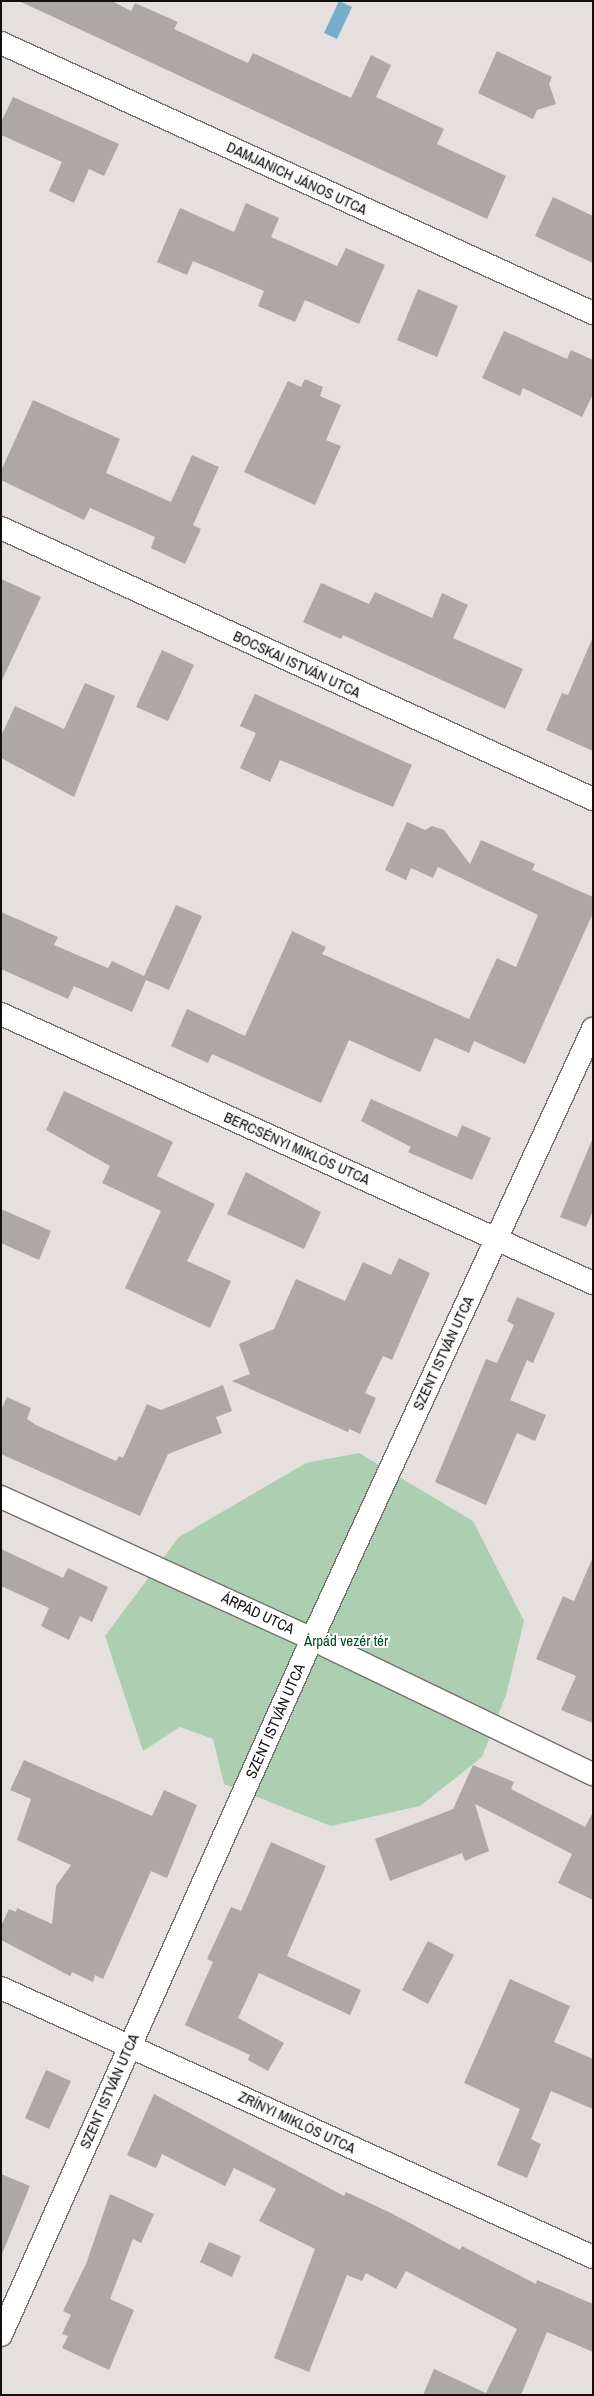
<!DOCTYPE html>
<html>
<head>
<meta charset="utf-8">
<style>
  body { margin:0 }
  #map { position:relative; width:594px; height:2396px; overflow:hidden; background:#e5e0dd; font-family:"Archivo Narrow",sans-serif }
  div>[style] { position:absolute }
  .green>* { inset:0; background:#adcfb1 }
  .water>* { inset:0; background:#74aecb }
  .building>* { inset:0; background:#ada8a5 }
  .roads { filter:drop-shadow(1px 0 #74706d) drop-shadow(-1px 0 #74706d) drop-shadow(0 1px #74706d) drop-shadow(0 -1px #74706d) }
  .minor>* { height:22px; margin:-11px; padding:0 11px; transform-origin:11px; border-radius:11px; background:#fff }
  span { translate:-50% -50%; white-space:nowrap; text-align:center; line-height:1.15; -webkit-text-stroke:4px #fff; paint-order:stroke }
  .street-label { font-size:15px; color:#12100f }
  .park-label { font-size:15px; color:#004d1c }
  .frame { position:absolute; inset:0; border:2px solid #12100f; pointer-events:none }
</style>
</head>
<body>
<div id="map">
  <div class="green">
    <div style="clip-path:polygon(359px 1453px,473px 1521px,524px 1621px,506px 1695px,482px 1757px,420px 1806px,331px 1826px,224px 1784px,213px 1739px,180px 1727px,143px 1751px,105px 1636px,179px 1537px,306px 1463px)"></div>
  </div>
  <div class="water">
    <div style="clip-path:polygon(339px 1px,352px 7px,337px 39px,324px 33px)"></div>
  </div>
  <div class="building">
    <div style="clip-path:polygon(19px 1px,112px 1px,131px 11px,135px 3px,178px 22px,174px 29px,248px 63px,253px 53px,351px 98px,371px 55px,391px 65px,376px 97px,444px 129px,437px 144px,506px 176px,487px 219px)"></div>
    <div style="clip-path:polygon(497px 51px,552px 77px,549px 84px,556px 104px,537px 110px,533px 119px,478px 93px)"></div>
    <div style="clip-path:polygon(13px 97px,119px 144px,104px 176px,89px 169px,74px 203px,49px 191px,62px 162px,1px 135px,1px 122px)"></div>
    <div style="clip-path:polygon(553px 197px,593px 216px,593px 263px,535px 236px)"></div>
    <div style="clip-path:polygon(246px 203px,279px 218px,271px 237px,337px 266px,346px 248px,385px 265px,359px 324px,305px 300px,295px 322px,258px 306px,264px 291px,193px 261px,187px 275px,157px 262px,180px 208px,234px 232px)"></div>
    <div style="clip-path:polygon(418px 289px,458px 306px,437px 357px,397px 340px)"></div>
    <div style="clip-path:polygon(504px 331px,567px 359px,571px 350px,593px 360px,593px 394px,582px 417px,523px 388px,520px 396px,482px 378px)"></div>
    <div style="clip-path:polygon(305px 379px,323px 387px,320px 396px,341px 405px,326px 440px,341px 446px,315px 505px,244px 472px,288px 381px,301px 387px)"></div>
    <div style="clip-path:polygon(33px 400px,120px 439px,106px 473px,171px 502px,192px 455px,219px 467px,193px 525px,201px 529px,185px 564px,151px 548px,155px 537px,90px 508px,84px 520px,1px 480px,1px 471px)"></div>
    <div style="clip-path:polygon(1px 579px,41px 597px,1px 682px)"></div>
    <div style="clip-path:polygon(321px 583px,369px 604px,375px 592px,432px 618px,442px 593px,468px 605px,453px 638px,523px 669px,505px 709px,343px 635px,341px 639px,303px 622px)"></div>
    <div style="clip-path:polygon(593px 637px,593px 751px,546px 730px,562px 693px,568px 695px)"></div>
    <div style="clip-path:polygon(162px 650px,194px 665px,168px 721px,136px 707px)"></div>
    <div style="clip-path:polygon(85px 683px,115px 696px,74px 797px,1px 758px,1px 736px,15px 706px,64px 729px)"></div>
    <div style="clip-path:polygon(255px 694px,412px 765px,393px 807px,280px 760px,270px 782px,240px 768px,256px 733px,240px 726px)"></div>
    <div style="clip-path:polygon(407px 822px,425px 830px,432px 826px,444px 830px,470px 864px,481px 840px,535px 864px,532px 870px,593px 897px,593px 913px,525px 1064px,474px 1041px,469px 1053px,435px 1038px,420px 1072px,349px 1040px,321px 1103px,212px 1054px,208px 1063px,171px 1046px,187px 1009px,245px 1036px,292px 931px,326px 947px,322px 954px,469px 1019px,497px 958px,516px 967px,538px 915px,438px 867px,433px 878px,411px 868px,406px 880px,385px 870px)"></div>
    <div style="clip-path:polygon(176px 905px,202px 916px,169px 990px,146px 980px,132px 1012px,74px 986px,68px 999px,1px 969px,1px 912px,58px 937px,54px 945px,108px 968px,112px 961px,144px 976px)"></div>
    <div style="clip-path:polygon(64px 1091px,173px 1142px,157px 1176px,215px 1204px,187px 1261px,231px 1281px,210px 1328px,125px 1288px,161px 1211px,102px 1183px,110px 1166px,46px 1130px)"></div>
    <div style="clip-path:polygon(371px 1099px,457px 1137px,462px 1125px,491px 1138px,472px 1180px,408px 1152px,411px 1147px,361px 1121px)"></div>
    <div style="clip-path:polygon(592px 1140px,593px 1211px,586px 1227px,560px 1217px)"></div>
    <div style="clip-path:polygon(246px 1172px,321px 1212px,304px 1249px,227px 1214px)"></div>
    <div style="clip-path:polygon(1px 1209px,51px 1231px,39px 1260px,1px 1243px)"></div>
    <div style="clip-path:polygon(399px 1258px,430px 1273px,392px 1360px,383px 1356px,365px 1393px,376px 1398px,360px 1434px,349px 1429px,348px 1432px,232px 1381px,250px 1374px,239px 1344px,274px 1329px,296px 1279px,345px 1301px,363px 1262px,391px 1275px)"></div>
    <div style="clip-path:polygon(517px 1297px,555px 1313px,533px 1363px,527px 1360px,510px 1400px,546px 1415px,535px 1441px,517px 1433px,486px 1505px,435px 1482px,486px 1359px,497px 1363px,514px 1325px,507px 1321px)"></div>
    <div style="clip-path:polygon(223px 1385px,232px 1411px,216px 1417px,222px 1433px,168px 1454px,140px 1516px,1px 1454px,1px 1410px,7px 1397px,31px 1408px,27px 1419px,36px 1425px,116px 1461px,119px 1456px,123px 1458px,147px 1404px,161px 1410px)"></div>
    <div style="clip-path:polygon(1px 1549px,63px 1578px,68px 1568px,108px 1587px,92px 1622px,80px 1616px,69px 1640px,41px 1626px,49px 1608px,1px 1586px)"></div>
    <div style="clip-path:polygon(593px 1557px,593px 1723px,561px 1710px,576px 1676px,536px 1659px,563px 1596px,574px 1601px)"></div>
    <div style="clip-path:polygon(24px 1760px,152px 1816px,164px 1790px,197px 1805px,167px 1878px,151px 1871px,103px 1979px,95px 1975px,93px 1982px,72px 1972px,70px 1976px,1px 1940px,1px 1926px,9px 1909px,16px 1912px,17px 1908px,52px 1924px,56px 1886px,71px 1865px,17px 1840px,31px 1799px,10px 1790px)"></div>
    <div style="clip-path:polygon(473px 1765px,514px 1782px,511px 1789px,585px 1827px,593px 1812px,593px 1900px,558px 1883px,572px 1854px,475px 1804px,489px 1851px,465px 1861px,462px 1853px,390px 1881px,375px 1839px,453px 1809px)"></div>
    <div style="clip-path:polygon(271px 1842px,326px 1866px,287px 1956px,361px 1990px,350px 2015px,259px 1973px,238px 2018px,284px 2043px,268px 2071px,248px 2060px,250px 2055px,185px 2025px,213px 1962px,207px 1959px,231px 1907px,241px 1911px)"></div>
    <div style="clip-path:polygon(428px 1941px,454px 1955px,428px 2004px,402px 1990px)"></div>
    <div style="clip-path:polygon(510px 1979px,570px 2006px,554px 2042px,593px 2059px,593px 2109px,551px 2091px,531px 2139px,541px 2144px,527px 2178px,497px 2165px,520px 2109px,464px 2083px)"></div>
    <div style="clip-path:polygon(46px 2070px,71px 2081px,49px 2129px,25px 2118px)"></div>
    <div style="clip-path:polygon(154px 2094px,344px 2196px,346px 2192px,391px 2213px,460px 2250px,462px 2246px,536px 2284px,537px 2280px,593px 2304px,593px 2352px,547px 2332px,521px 2395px,423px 2395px,434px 2369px,486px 2393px,517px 2329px,406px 2271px,396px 2289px,366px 2273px,362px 2281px,347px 2275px,309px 2372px,274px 2358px,315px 2249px,259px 2221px,276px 2189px,234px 2168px,225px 2186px,162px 2154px,156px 2168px,127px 2155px)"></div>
    <div style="clip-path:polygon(1px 2174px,30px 2186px,2px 2254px,1px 2254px)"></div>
    <div style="clip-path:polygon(110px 2194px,154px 2214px,141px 2243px,133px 2239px,110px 2299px,134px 2310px,109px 2370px,62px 2348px,68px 2336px,62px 2334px,71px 2315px,63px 2311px,86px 2264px)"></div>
    <div style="clip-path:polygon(209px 2242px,241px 2256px,232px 2277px,200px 2262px)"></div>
  </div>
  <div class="roads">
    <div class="minor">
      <div style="left:1px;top:43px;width:651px;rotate:24.52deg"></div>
      <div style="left:1px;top:528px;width:651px;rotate:24.6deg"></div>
      <div style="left:1px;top:1014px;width:650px;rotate:24.44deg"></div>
      <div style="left:1px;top:1497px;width:342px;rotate:24.5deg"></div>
      <div style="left:312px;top:1639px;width:312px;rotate:25.7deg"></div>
      <div style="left:1px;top:1988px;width:650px;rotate:24.44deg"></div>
      <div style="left:1px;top:2335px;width:762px;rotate:-65.92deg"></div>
      <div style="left:312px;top:1639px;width:672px;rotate:-65.27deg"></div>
    </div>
  </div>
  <div class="street-label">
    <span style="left:297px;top:178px;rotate:25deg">DAMJANICH JÁNOS UTCA</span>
    <span style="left:297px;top:664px;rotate:25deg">BOCSKAI ISTVÁN UTCA</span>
    <span style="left:297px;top:1148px;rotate:24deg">BERCSÉNYI MIKLÓS UTCA</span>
    <span style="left:443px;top:1353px;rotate:-65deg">SZENT ISTVÁN UTCA</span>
    <span style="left:258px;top:1613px;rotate:25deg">ÁRPÁD UTCA</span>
    <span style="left:275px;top:1721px;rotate:-66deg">SZENT ISTVÁN UTCA</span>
    <span style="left:109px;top:2091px;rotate:-66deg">SZENT ISTVÁN UTCA</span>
    <span style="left:297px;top:2122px;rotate:25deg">ZRÍNYI MIKLÓS UTCA</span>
  </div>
  <div class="park-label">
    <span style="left:346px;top:1641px">Árpád vezér tér</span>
  </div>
  <div class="frame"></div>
</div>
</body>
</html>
